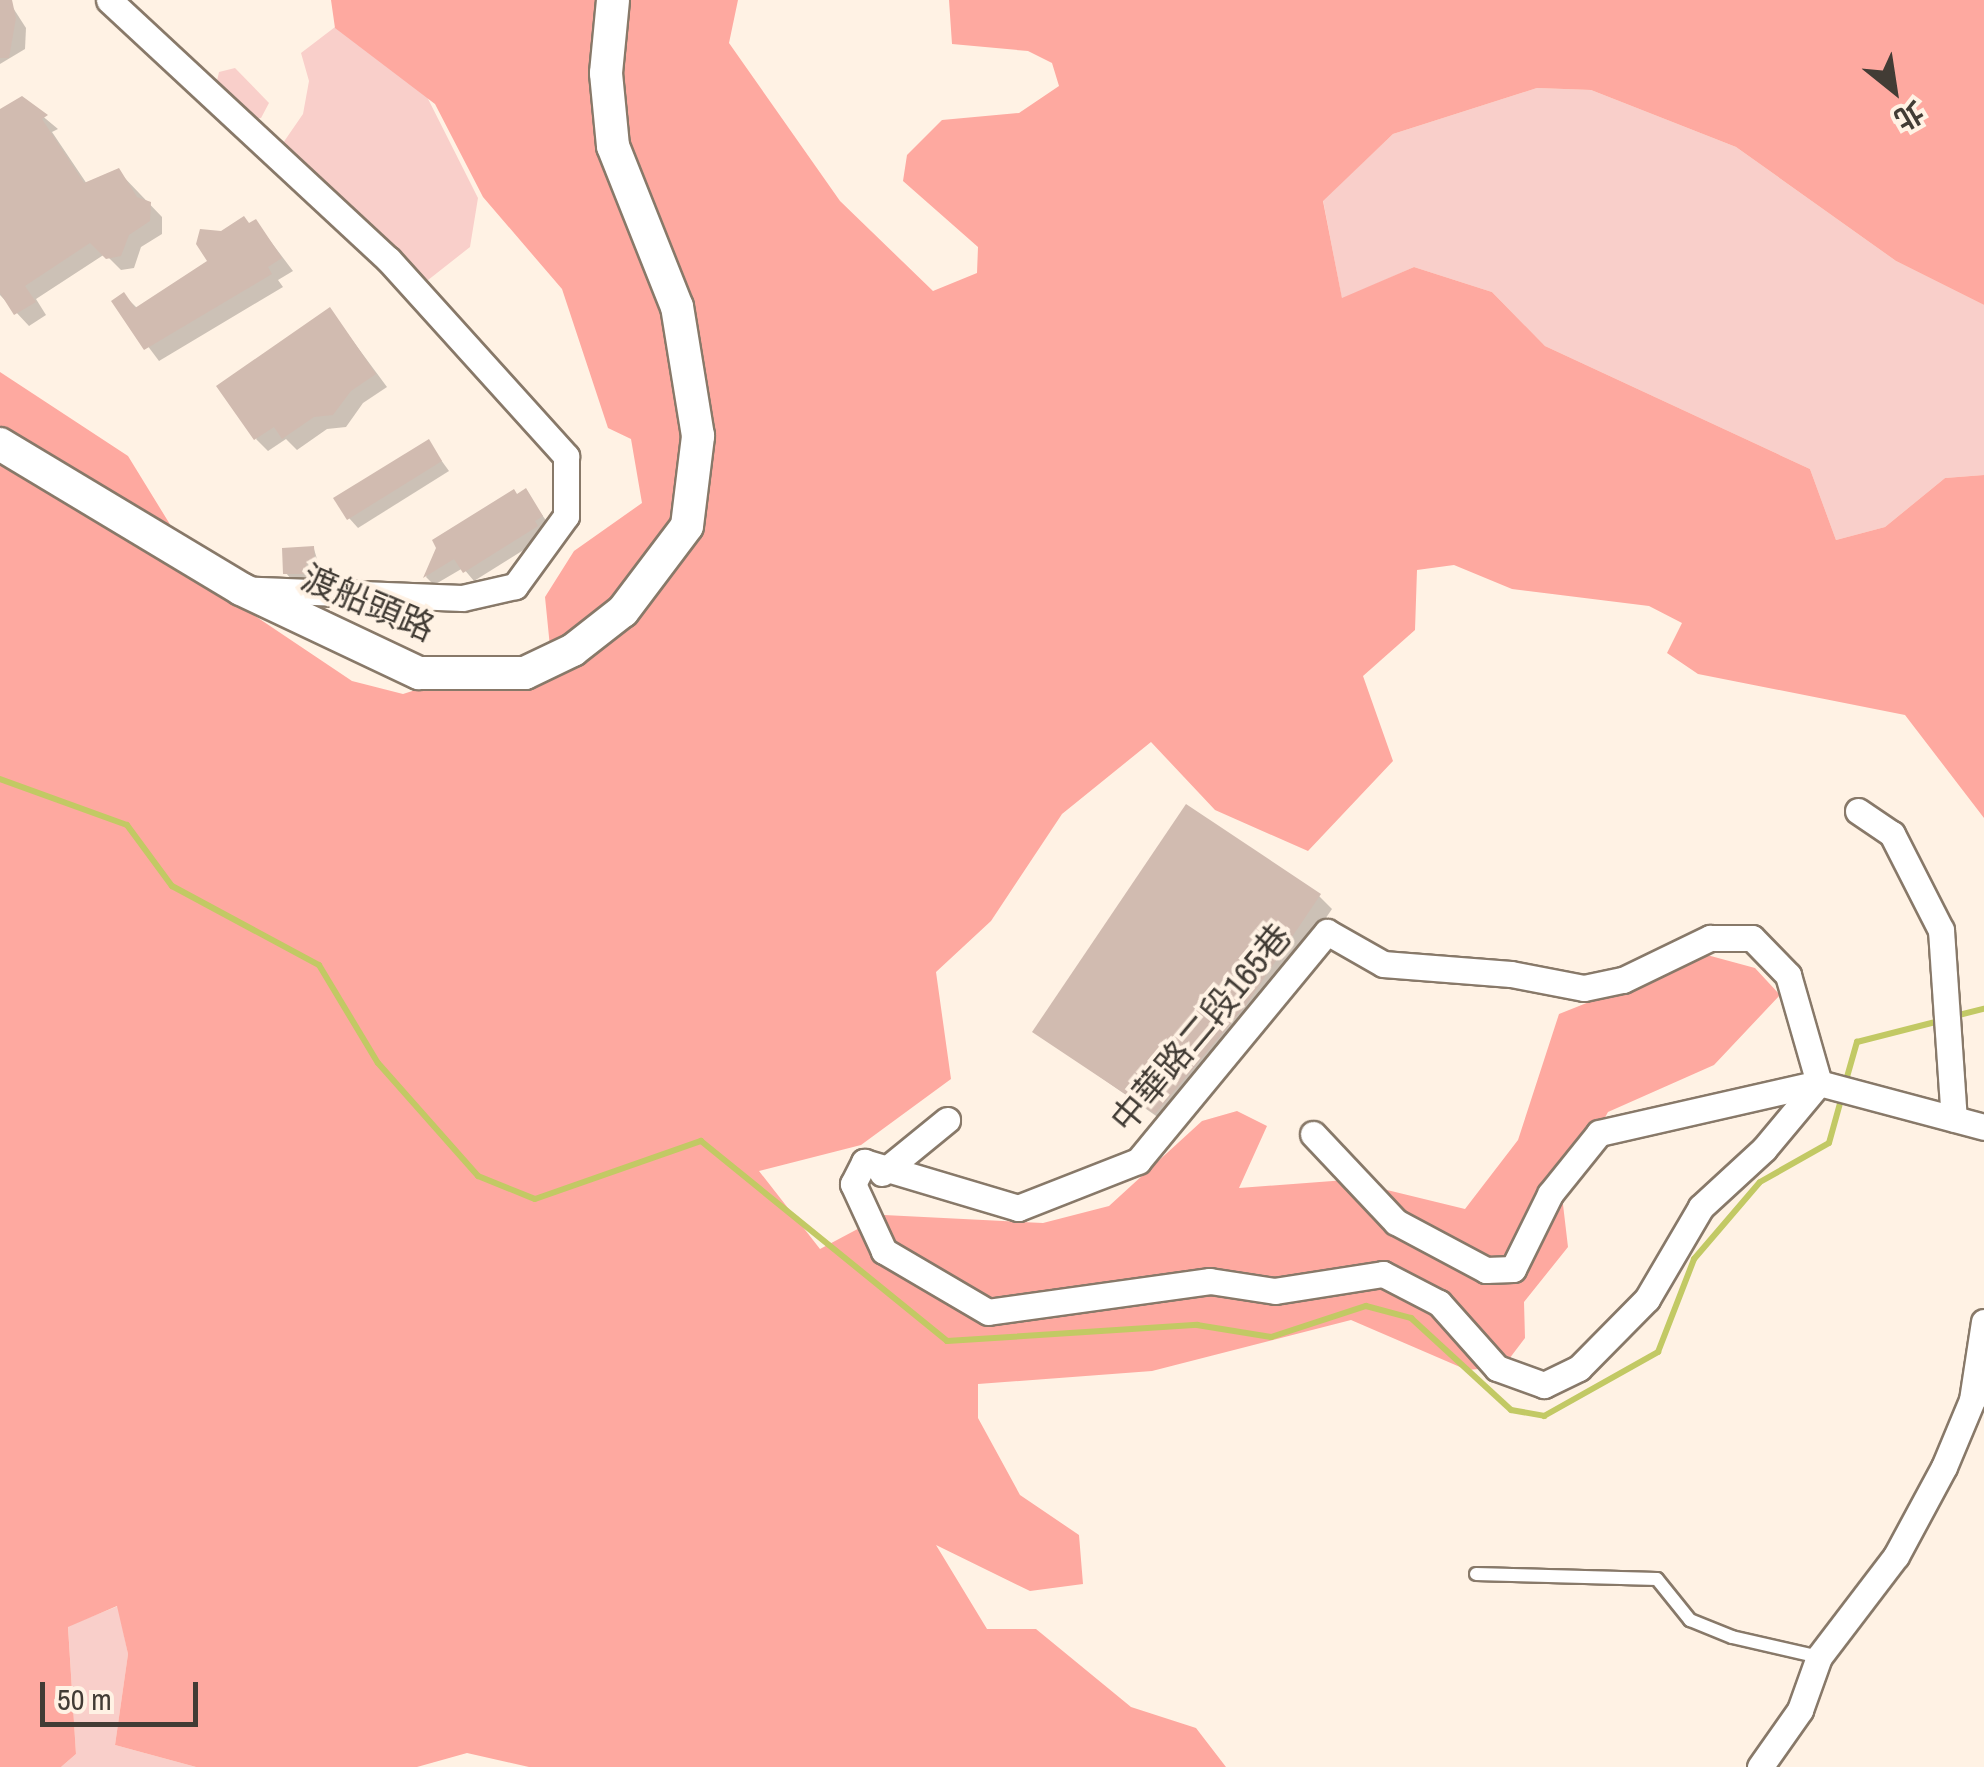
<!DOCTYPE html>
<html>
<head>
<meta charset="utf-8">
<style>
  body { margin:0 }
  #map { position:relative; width:1984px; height:1767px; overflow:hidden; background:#fff2e4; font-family:"Archivo Narrow","Noto Sans TC",sans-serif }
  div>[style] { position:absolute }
  .green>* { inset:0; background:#f9cfca }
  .forest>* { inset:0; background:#fea9a0 }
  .shadow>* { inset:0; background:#0003 }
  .stream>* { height:6px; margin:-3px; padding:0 3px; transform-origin:3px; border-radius:3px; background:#c2c964 }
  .building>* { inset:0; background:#d1bbb0 }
  .roads { filter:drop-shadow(2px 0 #887969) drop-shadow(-2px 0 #887969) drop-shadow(0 2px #887969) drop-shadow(0 -2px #887969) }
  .service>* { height:12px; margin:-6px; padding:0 6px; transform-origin:6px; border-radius:6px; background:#fff }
  .minor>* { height:25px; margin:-12.5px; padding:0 12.5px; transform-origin:12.5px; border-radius:12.5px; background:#fff }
  .tertiary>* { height:32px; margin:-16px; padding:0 16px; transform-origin:16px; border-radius:16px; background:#fff }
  span { translate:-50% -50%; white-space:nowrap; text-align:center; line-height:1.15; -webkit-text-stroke:8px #fff2e4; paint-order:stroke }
  .street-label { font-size:35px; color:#423c35 }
  .north { position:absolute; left:1844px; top:40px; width:100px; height:100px; -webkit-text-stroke:8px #fff2e4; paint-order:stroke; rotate:150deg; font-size:28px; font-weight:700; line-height:40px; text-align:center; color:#423c35 }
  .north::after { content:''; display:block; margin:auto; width:35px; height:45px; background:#423c35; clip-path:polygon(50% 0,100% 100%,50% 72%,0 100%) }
  .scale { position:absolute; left:40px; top:1682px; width:158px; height:45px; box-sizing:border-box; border:5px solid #423c35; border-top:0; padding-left:12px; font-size:30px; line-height:35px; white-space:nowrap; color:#423c35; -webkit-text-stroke:8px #fff2e4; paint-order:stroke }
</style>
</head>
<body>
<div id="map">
  <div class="green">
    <div style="clip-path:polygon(339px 24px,416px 75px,478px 198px,470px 247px,423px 284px,283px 143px,303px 114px,309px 81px,301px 53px)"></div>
    <div style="clip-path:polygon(235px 68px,269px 103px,261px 118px,252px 119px,216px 85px,219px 72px)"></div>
    <div style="clip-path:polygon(1537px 88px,1591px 90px,1736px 147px,1896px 261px,1984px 305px,1984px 475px,1945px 478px,1885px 527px,1836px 540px,1810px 469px,1545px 346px,1492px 292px,1414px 267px,1342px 299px,1323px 200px,1393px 134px)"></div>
    <div style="clip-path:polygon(118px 1606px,128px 1654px,115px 1745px,196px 1767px,61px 1767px,76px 1754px,68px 1626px)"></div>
  </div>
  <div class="forest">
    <div style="clip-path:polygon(331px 0,738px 0,729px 43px,840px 201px,933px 291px,977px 273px,978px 247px,903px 181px,907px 155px,942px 120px,1019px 113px,1059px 86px,1052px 63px,1028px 51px,952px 44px,949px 0,1984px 0,1984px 305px,1896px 261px,1736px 147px,1591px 90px,1537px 88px,1393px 134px,1323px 201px,1342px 298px,1414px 267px,1492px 292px,1545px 346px,1810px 469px,1836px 540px,1885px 527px,1945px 478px,1984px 475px,1984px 818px,1905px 715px,1698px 674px,1667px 653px,1682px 623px,1649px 606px,1512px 589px,1454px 565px,1417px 570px,1415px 630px,1363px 676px,1393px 761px,1308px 851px,1215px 810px,1151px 742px,1062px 814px,991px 921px,936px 972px,951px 1079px,861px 1145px,759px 1171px,820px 1249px,884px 1215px,1043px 1223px,1109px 1206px,1202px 1121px,1237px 1111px,1267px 1126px,1239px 1188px,1346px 1180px,1465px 1209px,1518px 1140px,1559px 1014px,1707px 955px,1755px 968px,1780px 995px,1714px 1065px,1608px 1112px,1562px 1196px,1568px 1247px,1524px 1302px,1525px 1338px,1503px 1367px,1467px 1370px,1351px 1320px,1152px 1371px,978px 1384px,978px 1418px,1020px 1495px,1079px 1535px,1083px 1584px,1030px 1591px,936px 1545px,987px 1629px,1036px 1629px,1131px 1707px,1196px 1728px,1226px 1767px,529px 1767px,467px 1753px,417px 1767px,196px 1767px,115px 1745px,128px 1654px,117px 1606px,68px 1627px,76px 1754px,61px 1767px,0 1767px,0 372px,128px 456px,206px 583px,352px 681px,403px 694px,550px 647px,545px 597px,574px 551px,642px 503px,631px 439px,608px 428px,562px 289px,483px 197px,435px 104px,335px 28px)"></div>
  </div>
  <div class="shadow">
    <div style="clip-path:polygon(0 0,8px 0,26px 28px,25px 49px,0 64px)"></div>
    <div style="clip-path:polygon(22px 99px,58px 129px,52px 132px,87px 184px,118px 171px,162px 217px,162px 234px,141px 247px,134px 268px,121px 270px,105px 254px,36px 299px,46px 315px,29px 326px,0 295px,0 114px)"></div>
    <div style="clip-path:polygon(256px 222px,293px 271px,278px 280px,283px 287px,159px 361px,114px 301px,124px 295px,138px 309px,210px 262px,222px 234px)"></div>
    <div style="clip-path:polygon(330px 310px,387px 387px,363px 403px,346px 427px,327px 429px,297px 450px,286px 439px,268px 451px,256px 439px)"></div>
    <div style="clip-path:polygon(428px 442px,449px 471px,358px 528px,349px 518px)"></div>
    <div style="clip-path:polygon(525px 491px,550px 526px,546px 536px,474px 581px,463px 568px,434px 585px,426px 577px,439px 548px)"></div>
    <div style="clip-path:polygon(314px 549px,320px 569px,310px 569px,311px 578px,291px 579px,286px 573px)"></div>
    <div style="clip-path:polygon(1319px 896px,1332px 909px,1258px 1017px,1169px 1125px,1036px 1032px)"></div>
  </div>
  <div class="stream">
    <div style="left:0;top:779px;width:135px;rotate:19.9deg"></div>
    <div style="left:127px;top:825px;width:76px;rotate:53.6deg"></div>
    <div style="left:172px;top:886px;width:167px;rotate:28.3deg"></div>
    <div style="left:319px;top:965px;width:114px;rotate:59deg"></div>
    <div style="left:378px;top:1063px;width:151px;rotate:48.5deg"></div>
    <div style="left:478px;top:1176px;width:61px;rotate:22deg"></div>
    <div style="left:535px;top:1199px;width:176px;rotate:-19.3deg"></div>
    <div style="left:701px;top:1141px;width:317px;rotate:39.1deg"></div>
    <div style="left:947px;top:1341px;width:251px;rotate:-3.7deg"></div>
    <div style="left:1197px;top:1325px;width:75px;rotate:9.2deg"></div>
    <div style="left:1271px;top:1337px;width:100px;rotate:-18.1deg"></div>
    <div style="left:1366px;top:1306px;width:47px;rotate:14.9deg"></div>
    <div style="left:1411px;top:1318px;width:136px;rotate:42.6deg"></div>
    <div style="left:1511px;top:1410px;width:34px;rotate:10deg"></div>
    <div style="left:1544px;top:1416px;width:131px;rotate:-29.3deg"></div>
    <div style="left:1658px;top:1352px;width:100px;rotate:-68.8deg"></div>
    <div style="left:1694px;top:1259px;width:101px;rotate:-49.4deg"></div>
    <div style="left:1760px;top:1182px;width:79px;rotate:-29.5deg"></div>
    <div style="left:1829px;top:1143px;width:49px;rotate:-74.5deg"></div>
    <div style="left:1955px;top:1016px;width:30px;rotate:-14deg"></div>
    <div style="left:1845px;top:1084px;width:44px;rotate:-74.1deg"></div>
    <div style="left:1857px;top:1042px;width:89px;rotate:-14.3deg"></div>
  </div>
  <div class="building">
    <div style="clip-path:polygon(0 0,12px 0,16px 18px,9px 58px,0 58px)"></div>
    <div style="clip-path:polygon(22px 96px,48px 115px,42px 119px,84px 183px,119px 168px,137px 197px,151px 202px,150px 221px,129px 235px,121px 256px,106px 259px,90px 243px,25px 286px,36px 302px,14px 315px,0 293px,0 109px)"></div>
    <div style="clip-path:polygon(244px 216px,249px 223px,256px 219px,282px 258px,268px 267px,272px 274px,144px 350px,111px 301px,124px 292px,135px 308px,207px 261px,196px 244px,200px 229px,221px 231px)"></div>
    <div style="clip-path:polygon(330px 307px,376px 374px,351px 391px,333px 415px,314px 417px,282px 439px,274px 427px,254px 440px,216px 386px)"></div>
    <div style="clip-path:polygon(429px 439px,442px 461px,347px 520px,333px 498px)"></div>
    <div style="clip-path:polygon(526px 488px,543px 516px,535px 521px,538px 526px,463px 573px,454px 559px,423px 578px,436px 548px,432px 540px,514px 489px,517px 494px)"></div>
    <div style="clip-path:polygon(314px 546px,315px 564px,306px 564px,306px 574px,283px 574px,282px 548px)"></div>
    <div style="clip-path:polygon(1186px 804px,1321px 894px,1246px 1005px,1155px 1114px,1032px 1032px)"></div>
  </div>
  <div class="roads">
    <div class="service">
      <div style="left:1476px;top:1574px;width:181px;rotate:1.6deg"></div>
      <div style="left:1657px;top:1579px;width:53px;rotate:51.2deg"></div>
      <div style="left:1690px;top:1620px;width:45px;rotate:22deg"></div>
      <div style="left:1732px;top:1637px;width:89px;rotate:12.9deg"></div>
    </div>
    <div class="minor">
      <div style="left:109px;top:0;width:381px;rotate:42.9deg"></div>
      <div style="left:388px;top:259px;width:266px;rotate:47.9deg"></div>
      <div style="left:566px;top:456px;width:60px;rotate:90deg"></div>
      <div style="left:566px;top:516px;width:87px;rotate:126.1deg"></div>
      <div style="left:515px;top:586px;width:54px;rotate:167.2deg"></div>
      <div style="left:462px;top:598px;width:221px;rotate:-177.7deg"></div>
      <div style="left:1858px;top:811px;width:41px;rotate:34.1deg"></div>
      <div style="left:1892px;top:834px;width:108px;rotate:63deg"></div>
      <div style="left:1941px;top:930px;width:189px;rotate:86.1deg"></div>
      <div style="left:1327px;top:932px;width:64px;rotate:29.7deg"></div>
      <div style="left:1383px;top:964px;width:128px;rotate:4.5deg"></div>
      <div style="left:1511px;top:974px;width:74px;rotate:10.9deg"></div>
      <div style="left:1584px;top:988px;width:40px;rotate:-12deg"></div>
      <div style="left:1623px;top:980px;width:97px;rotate:-25.8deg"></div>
      <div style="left:1710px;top:938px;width:42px"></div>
      <div style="left:1752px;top:938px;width:52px;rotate:45.8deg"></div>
      <div style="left:1788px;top:975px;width:112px;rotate:74deg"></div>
      <div style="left:1819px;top:1083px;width:86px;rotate:129.8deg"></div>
      <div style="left:1764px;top:1149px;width:86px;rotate:137.4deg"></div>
      <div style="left:1701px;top:1207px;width:107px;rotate:120.4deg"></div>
      <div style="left:1647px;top:1299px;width:97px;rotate:134.6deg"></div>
      <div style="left:1579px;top:1368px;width:39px;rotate:154deg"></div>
      <div style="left:1544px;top:1385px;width:50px;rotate:-160.1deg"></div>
      <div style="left:1497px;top:1368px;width:87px;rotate:-131.7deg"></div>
      <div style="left:1439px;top:1303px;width:63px;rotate:-152.6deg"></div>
      <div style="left:1383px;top:1274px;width:109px;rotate:171.1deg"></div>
      <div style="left:1275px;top:1291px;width:66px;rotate:-171.3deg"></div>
      <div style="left:1210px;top:1281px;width:224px;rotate:172.1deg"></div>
      <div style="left:988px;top:1312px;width:121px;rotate:-149.6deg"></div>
      <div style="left:884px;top:1251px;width:74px;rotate:-114.8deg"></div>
      <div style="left:853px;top:1184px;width:25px;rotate:-63deg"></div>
      <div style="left:864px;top:1162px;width:161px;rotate:16.6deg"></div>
      <div style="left:1018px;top:1208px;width:129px;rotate:-21.4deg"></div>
      <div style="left:1138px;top:1161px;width:297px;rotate:-50.5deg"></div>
      <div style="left:1313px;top:1134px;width:121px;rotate:46.7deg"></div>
      <div style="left:1396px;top:1222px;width:102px;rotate:28.1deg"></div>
      <div style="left:1486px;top:1270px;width:27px;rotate:-2deg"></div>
      <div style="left:1513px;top:1269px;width:84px;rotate:-63.7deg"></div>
      <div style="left:1550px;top:1194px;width:78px;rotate:-51.2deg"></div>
      <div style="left:1599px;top:1133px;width:226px;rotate:-12.8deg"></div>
      <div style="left:1819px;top:1083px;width:171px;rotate:14.9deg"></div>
      <div style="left:882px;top:1173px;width:84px;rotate:-39.2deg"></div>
      <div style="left:1760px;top:1767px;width:70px;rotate:-54.9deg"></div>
      <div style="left:1800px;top:1710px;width:56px;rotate:-70.3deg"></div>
      <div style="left:1819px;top:1657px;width:127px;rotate:-52.7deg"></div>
      <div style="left:1896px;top:1556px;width:101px;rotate:-61.7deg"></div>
      <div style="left:1944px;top:1467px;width:73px;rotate:-67.3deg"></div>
      <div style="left:1972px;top:1400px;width:79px;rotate:-81.3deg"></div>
    </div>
    <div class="tertiary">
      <div style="left:0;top:444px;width:281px;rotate:31deg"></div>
      <div style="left:241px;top:589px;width:197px;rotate:25.3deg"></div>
      <div style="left:419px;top:673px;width:106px"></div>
      <div style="left:525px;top:673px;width:53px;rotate:-25.6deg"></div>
      <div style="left:573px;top:650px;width:63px;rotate:-38deg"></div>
      <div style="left:623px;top:611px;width:106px;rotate:-53deg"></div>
      <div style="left:687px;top:526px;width:91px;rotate:-83deg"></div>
      <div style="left:698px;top:436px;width:131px;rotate:-99.2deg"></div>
      <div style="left:677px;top:307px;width:173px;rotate:-111.7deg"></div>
      <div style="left:613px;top:146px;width:73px;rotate:-95.5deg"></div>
      <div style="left:606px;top:73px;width:73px;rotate:-84.5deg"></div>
    </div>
  </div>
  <div class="street-label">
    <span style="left:368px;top:603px;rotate:23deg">渡船頭路</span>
    <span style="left:1201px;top:1028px;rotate:-50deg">中華路二段165巷</span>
  </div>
  <div class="north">北</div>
  <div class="scale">50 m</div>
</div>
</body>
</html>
